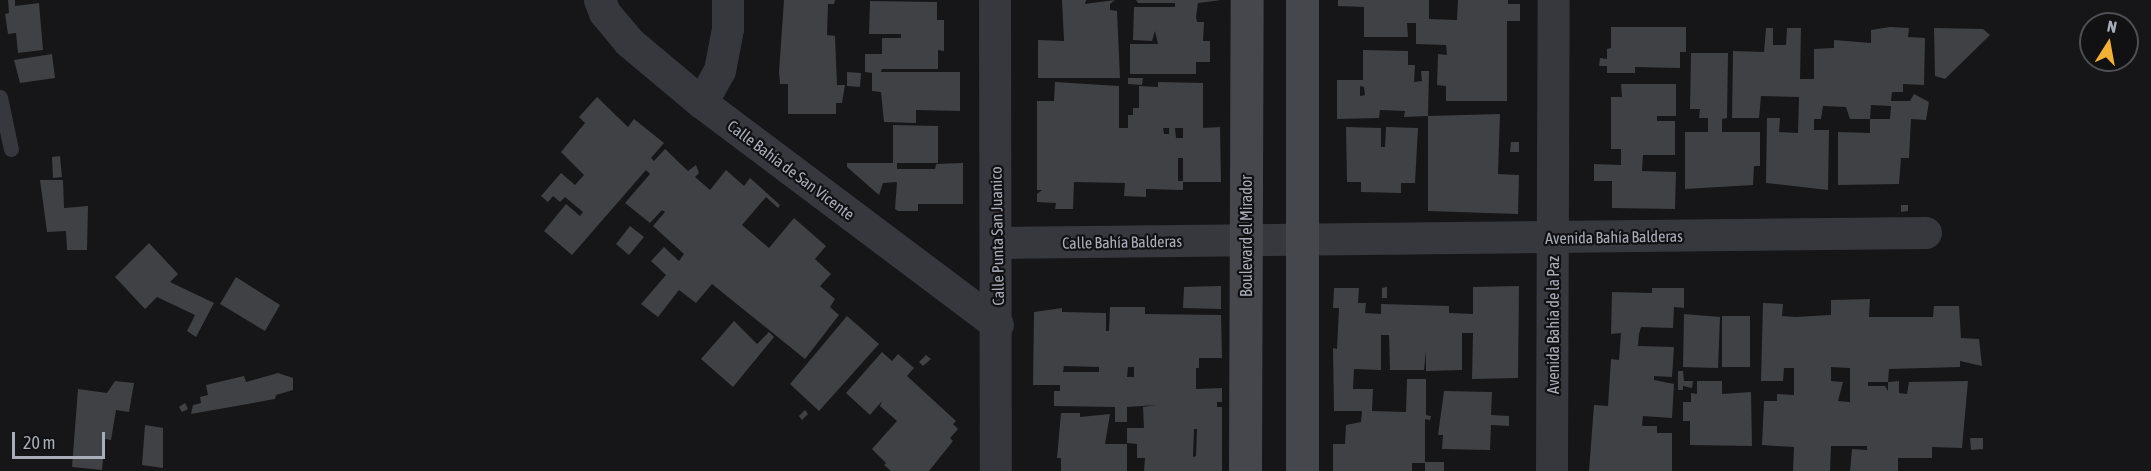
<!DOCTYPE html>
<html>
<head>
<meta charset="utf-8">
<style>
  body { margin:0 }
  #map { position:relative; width:2151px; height:471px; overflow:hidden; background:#161618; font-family:"Asap Condensed",sans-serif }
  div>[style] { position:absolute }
  .building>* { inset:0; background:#404145 }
  .lane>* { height:15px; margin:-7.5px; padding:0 7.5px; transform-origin:7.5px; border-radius:7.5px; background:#37383d }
  .street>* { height:32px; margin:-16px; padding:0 16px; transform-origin:16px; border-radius:16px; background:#37383d }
  .secondary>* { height:33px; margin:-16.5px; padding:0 16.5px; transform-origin:16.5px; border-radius:16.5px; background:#45474d }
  span { translate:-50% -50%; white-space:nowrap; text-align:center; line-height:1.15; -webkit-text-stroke:4.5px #111113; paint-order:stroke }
  .street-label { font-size:16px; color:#a8adb8 }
  .north { position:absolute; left:2079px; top:12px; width:60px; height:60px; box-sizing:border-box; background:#111113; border:2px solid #4d4f55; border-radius:50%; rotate:11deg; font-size:16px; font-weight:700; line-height:24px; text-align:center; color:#a8adb8 }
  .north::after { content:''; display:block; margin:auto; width:21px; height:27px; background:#f2b134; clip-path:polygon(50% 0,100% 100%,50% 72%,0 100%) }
  .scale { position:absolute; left:12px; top:432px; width:93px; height:27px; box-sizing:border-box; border:3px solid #a8adb8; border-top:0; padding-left:8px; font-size:18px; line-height:21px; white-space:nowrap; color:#a8adb8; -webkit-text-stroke:4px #111113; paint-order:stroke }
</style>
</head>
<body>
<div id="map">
  <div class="building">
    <div style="clip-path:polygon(8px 0,15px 0,15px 6px,39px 3px,43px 50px,18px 53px,16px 33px,8px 34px,5px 14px,9px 13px)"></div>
    <div style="clip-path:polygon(784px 0,835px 0,834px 4px,828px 4px,827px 35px,835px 36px,837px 85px,845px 85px,842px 103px,836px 103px,836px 114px,788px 114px,788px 84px,780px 84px,779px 72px)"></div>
    <div style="clip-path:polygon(1062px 0,1086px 0,1085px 4px,1115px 0,1110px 4px,1110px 10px,1117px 11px,1120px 78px,1038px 78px,1038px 40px,1064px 41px)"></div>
    <div style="clip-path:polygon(1136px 0,1221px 0,1198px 3px,1196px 17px,1197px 22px,1204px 22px,1203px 41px,1210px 41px,1210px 62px,1196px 62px,1196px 74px,1130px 74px,1130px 44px,1158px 44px,1155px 31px,1152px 41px,1133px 40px,1134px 7px,1175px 7px,1175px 3px,1138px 3px)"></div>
    <div style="clip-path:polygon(1338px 0,1429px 0,1429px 19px,1457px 20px,1458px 0,1508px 0,1508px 4px,1520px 4px,1520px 21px,1507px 21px,1507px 101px,1446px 101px,1446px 86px,1437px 85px,1438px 54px,1447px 55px,1446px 45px,1416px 44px,1416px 23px,1407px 23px,1408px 37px,1364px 37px,1364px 7px,1338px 6px)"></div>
    <div style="clip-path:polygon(870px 1px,937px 2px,937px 20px,944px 20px,944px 51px,938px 50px,938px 69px,882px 69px,881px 72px,960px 72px,960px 111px,916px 110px,916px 123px,884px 122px,881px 92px,872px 91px,872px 73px,865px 72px,865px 54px,882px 54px,882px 38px,901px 38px,901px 34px,869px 34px)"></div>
    <div style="clip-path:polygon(1611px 27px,1686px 27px,1686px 52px,1680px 52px,1680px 68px,1635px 67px,1635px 73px,1607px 73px,1607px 66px,1599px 66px,1600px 58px,1607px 59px,1607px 49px,1611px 48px)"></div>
    <div style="clip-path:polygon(1890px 27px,1909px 28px,1908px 37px,1925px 38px,1924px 85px,1903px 84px,1903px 92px,1892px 92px,1891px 101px,1910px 101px,1914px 94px,1929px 102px,1926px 120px,1911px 119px,1909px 158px,1901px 158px,1899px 184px,1838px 185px,1838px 132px,1870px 133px,1870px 119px,1890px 119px,1891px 106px,1871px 105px,1870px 119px,1850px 119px,1846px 107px,1823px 106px,1821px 119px,1814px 119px,1814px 130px,1829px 130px,1828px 190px,1766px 183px,1767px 118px,1780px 118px,1779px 132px,1798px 133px,1799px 97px,1761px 96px,1759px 118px,1732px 118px,1733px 51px,1764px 52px,1766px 28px,1773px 28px,1773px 45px,1786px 45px,1787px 28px,1801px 28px,1800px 79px,1814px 79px,1814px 49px,1834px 48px,1834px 40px,1871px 43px,1871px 30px)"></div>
    <div style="clip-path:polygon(1934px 28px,1983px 29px,1990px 35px,1945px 79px,1935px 76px)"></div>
    <div style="clip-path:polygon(evenodd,1363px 50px,1408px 51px,1408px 65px,1415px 65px,1414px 82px,1422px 81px,1421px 71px,1429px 71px,1428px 116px,1500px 114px,1498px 174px,1519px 175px,1518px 214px,1428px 211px,1428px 116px,1404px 117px,1405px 111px,1380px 110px,1379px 118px,1337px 119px,1337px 80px,1363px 80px,1363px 50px,1360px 86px,1364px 87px,1365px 95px,1360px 96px,1360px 86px)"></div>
    <div style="clip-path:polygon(1691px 53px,1728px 53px,1727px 118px,1722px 119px,1722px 132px,1760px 132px,1760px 166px,1754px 166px,1753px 185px,1685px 189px,1685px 132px,1708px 132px,1708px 118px,1699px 118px,1700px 109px,1690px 109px)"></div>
    <div style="clip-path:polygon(52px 54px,55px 78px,20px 83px,14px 60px)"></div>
    <div style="clip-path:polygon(847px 72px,861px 73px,860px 87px,847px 86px)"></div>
    <div style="clip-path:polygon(1128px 78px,1143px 78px,1142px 85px,1128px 84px)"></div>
    <div style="clip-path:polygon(evenodd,1055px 82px,1119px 86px,1119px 128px,1128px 128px,1128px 115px,1133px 115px,1133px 108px,1139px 108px,1139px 86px,1158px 87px,1158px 82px,1203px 83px,1203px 128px,1220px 127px,1221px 182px,1183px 182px,1183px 190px,1146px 189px,1146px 197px,1124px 196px,1125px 183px,1074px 182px,1073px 209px,1055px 209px,1056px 203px,1037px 202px,1037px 194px,1042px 190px,1037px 190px,1037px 101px,1054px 101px,1055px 82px,1163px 128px,1169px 128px,1169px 134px,1164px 134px,1163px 128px,1055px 82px,1175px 128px,1183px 128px,1183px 138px,1176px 138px,1175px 128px,1055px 82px,1178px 158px,1183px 158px,1183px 181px,1178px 181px,1178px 158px)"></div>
    <div style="clip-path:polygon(1621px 84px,1676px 84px,1676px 116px,1657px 116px,1657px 121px,1675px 121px,1675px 155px,1643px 155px,1642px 171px,1676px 172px,1675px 209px,1612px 208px,1612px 181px,1594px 181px,1594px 164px,1621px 165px,1621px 149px,1611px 149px,1611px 97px,1622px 97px)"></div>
    <div style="clip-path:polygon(597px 97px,628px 127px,634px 119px,664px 143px,651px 158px,654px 161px,665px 149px,688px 171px,696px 165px,699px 173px,695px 177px,710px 190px,726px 170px,744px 186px,750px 178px,780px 205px,778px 208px,766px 197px,742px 225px,769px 248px,794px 218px,826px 246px,815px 259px,831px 274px,820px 286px,835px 299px,830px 307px,839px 315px,805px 359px,712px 284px,696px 303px,679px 290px,658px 317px,641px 304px,666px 275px,651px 261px,664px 247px,679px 261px,684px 254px,653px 226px,665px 212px,662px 210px,650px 223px,625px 203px,650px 174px,646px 170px,572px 255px,544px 231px,566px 204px,580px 216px,583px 212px,565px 197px,560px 202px,553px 196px,548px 202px,541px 196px,561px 173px,575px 185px,584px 175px,561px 152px,585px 123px,579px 117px)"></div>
    <div style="clip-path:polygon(893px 125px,938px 126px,938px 163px,897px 163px,897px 169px,935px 169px,936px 164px,963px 163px,963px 204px,918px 204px,918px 211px,898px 211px,895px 209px,897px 182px,883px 183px,879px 195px,847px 167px,847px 163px,893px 163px)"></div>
    <div style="clip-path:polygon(1346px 127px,1381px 128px,1381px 147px,1385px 147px,1386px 127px,1418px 128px,1415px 183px,1401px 183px,1401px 193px,1361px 192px,1361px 182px,1347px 182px)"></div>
    <div style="clip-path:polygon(1511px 142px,1519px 142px,1519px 152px,1510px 152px)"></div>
    <div style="clip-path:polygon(60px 156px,62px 177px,53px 178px,52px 157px)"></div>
    <div style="clip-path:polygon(40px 180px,63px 180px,64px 208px,88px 206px,87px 250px,67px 250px,66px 231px,47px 232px)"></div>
    <div style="clip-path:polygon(1901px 205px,1908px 205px,1908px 211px,1901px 212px)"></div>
    <div style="clip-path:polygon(630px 226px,644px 237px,629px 255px,616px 244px)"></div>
    <div style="clip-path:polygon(149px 243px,178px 274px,170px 282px,214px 303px,196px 337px,187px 331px,195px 315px,157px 297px,145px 309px,115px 277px)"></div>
    <div style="clip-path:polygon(236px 277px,280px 305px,265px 331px,220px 304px)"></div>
    <div style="clip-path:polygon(1221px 286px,1221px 309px,1183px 308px,1184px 287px)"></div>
    <div style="clip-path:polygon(1519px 286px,1518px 378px,1472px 379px,1473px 333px,1462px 333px,1462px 370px,1426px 371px,1426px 351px,1424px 370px,1390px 370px,1389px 335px,1381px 335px,1381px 370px,1354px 369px,1353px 389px,1373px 389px,1372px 411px,1406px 412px,1407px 379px,1426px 379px,1426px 415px,1431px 416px,1430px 420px,1425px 419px,1425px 462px,1444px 462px,1444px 471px,1425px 471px,1425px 463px,1412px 463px,1412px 471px,1333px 471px,1333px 444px,1345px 444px,1346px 425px,1361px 422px,1362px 411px,1334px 411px,1333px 348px,1337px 349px,1339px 308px,1333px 308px,1334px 288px,1359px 288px,1358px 303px,1366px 303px,1365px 313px,1381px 314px,1381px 304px,1449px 306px,1449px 313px,1473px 314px,1473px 287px)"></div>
    <div style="clip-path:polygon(1387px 287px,1387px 298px,1382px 298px,1382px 288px)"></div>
    <div style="clip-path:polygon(1652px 288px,1684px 288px,1684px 308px,1674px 307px,1673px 328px,1641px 327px,1639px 334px,1638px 346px,1674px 347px,1672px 377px,1654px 376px,1654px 380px,1674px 384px,1672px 418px,1643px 416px,1642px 426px,1657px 426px,1657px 433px,1672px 433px,1672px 471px,1589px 471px,1594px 405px,1608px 406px,1611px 359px,1619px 360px,1621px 333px,1611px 334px,1612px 292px,1652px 293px)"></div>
    <div style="clip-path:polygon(evenodd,1870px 299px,1869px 317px,1933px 317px,1934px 306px,1959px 306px,1961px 338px,1979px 339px,1982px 366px,1960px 361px,1960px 367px,1889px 369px,1888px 382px,1868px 382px,1868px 386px,1885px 386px,1888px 391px,1888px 382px,1899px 381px,1899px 393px,1907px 394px,1909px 382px,1968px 381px,1962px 448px,1932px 447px,1932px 458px,1898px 458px,1898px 471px,1850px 471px,1852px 449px,1867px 450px,1867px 446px,1831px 446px,1830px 471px,1793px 471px,1794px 447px,1762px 445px,1764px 401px,1777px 401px,1777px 394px,1794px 395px,1794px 368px,1784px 368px,1783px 381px,1761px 381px,1763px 303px,1783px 304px,1782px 316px,1795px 317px,1831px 315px,1831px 300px,1870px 299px,1831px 367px,1850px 368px,1850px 402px,1838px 401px,1843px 382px,1831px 381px,1831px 367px)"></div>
    <div style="clip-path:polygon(evenodd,1110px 307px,1145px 307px,1145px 314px,1221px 315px,1222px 358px,1199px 358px,1199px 368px,1196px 368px,1196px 389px,1222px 388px,1222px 402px,1217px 402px,1217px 407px,1222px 407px,1222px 471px,1144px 471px,1145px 458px,1137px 458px,1137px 444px,1127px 443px,1127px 428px,1144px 428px,1143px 407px,1156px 405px,1127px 407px,1127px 422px,1115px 422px,1115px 407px,1054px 406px,1054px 391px,1060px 391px,1060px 385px,1033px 385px,1034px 312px,1062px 308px,1062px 312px,1106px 313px,1106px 331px,1109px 331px,1110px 307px,1064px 366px,1099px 367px,1099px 372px,1063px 372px,1064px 366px,1110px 307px,1128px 367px,1134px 367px,1134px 377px,1127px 377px,1128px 367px,1110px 307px,1194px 429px,1197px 429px,1196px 456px,1193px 457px,1194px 429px)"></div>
    <div style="clip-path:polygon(1684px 314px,1720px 317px,1718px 368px,1683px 367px)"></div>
    <div style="clip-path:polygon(847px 316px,879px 344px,819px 411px,790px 384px)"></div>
    <div style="clip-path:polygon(1722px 316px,1750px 316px,1750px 367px,1722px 367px)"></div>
    <div style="clip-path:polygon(734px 321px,757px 344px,769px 332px,774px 337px,733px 387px,701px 359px)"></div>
    <div style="clip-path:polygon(882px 352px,892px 361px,898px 354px,914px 368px,907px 376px,956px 421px,953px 424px,958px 429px,950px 438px,953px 441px,929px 471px,891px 471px,884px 465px,886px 463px,872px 449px,897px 421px,880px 406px,882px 401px,870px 415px,846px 393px)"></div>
    <div style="clip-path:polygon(926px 355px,931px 359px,923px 366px,919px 362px)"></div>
    <div style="clip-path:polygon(1678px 371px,1683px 371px,1684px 381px,1693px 381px,1692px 388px,1683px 386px,1683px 390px,1678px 390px)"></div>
    <div style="clip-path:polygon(278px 373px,293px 378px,293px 390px,276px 395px,275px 399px,191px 414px,193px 405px,201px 403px,200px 397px,208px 395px,206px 385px,244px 376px,246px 382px)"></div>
    <div style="clip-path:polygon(115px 381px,134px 383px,129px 412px,116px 410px,111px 440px,105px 439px,102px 470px,72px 467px,78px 389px,107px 393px)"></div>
    <div style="clip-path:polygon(1697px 381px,1722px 381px,1722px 394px,1751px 392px,1752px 446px,1690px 445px,1690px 421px,1683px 421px,1683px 402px,1691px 402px,1691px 393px,1697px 394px)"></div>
    <div style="clip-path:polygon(1444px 391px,1492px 392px,1491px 415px,1509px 416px,1509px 426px,1491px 425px,1490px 450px,1442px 449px,1443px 435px,1438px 435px)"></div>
    <div style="clip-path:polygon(185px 403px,188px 409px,182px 412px,179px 407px)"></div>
    <div style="clip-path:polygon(805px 410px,808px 414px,802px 420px,799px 416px)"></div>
    <div style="clip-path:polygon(1061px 413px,1080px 413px,1080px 417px,1110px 414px,1105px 444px,1127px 444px,1127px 471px,1061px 471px,1061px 458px,1057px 458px)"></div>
    <div style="clip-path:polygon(145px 425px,163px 428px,163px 468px,142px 465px)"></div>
    <div style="clip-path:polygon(1970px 438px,1983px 438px,1983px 449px,1971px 450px)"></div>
  </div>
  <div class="lane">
    <div style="left:0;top:97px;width:53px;rotate:78.1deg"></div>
  </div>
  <div class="street">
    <div style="left:600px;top:0;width:14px;rotate:69deg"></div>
    <div style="left:605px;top:13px;width:38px;rotate:50deg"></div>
    <div style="left:629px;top:42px;width:95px;rotate:39.9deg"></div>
    <div style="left:702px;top:103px;width:370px;rotate:36.9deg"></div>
    <div style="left:995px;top:0;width:471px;rotate:89.9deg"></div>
    <div style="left:702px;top:103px;width:37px;rotate:-61deg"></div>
    <div style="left:720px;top:71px;width:43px;rotate:-79.2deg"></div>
    <div style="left:728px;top:29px;width:29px;rotate:-90deg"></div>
    <div style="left:997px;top:243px;width:929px;rotate:-0.62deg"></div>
    <div style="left:1552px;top:471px;width:471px;rotate:-89.8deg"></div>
  </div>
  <div class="secondary">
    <div style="left:1245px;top:471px;width:471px;rotate:-89.8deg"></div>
    <div style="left:1302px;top:471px;width:471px;rotate:-90deg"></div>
  </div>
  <div class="street-label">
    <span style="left:791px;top:170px;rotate:37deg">Calle Bahía de San Vicente</span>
    <span style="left:997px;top:236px;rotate:-91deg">Calle Punta San Juanico</span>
    <span style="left:1246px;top:236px;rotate:-90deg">Boulevard el Mirador</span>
    <span style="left:1614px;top:237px;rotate:-1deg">Avenida Bahía Balderas</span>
    <span style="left:1122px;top:242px;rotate:-1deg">Calle Bahía Balderas</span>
    <span style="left:1553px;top:325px;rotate:-90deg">Avenida Bahía de la Paz</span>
  </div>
  <div class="north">N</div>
  <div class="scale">20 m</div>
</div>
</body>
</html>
